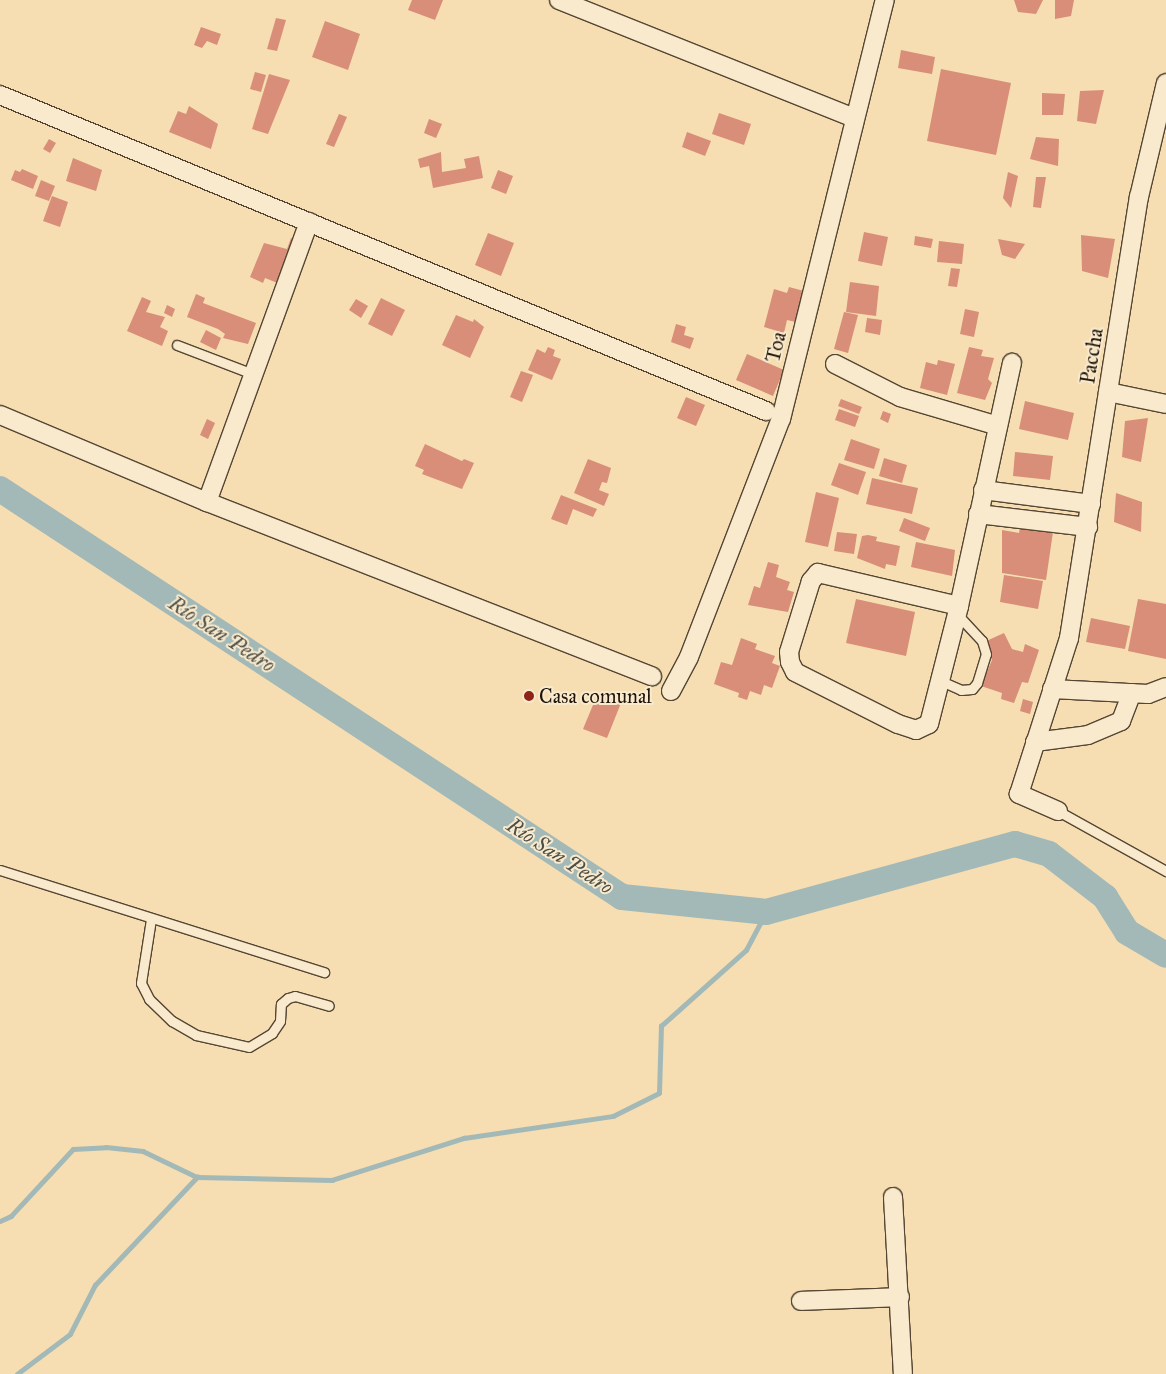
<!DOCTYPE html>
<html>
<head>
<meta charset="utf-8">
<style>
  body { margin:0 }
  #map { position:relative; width:1166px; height:1374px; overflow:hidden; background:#f6deb2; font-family:"IM FELL Great Primer",serif }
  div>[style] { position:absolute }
  .stream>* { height:4.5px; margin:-2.25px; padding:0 2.25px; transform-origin:2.25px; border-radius:2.25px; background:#a2b9b8 }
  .river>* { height:26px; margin:-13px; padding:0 13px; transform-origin:13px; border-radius:13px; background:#a2b9b8 }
  .building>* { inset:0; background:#d88e78 }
  .roads { filter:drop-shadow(1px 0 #554633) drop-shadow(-1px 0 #554633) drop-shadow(0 1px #554633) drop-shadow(0 -1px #554633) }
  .service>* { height:9px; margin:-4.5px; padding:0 4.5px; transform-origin:4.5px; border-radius:4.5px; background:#f9eacd }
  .minor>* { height:18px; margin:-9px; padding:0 9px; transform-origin:9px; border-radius:9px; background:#f9eacd }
  .dots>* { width:14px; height:14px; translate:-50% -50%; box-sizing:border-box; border:2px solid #f9eacd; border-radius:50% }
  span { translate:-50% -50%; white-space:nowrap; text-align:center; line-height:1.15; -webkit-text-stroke:4px #f9eacd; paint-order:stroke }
  .street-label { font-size:20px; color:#1f1409 }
  .poi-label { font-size:20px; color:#1f1409 }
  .left { translate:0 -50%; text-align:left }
  .water-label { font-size:21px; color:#4d4e46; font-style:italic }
</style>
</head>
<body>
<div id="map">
  <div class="stream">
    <div style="left:0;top:1221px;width:12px;rotate:-24deg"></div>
    <div style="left:11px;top:1216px;width:91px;rotate:-47.2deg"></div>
    <div style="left:73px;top:1149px;width:33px;rotate:-3deg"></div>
    <div style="left:106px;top:1147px;width:37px;rotate:6deg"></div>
    <div style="left:143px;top:1151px;width:60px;rotate:25.7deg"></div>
    <div style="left:197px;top:1177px;width:135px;rotate:1.3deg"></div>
    <div style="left:332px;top:1180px;width:139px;rotate:-17.7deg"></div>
    <div style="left:464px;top:1138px;width:151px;rotate:-8.4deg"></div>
    <div style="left:613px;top:1116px;width:51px;rotate:-26.6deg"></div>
    <div style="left:659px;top:1093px;width:67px;rotate:-88.3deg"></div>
    <div style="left:661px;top:1026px;width:114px;rotate:-41.8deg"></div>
    <div style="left:746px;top:950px;width:43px;rotate:-62.2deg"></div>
    <div style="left:17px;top:1374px;width:66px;rotate:-37deg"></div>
    <div style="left:70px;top:1334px;width:55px;rotate:-63deg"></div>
    <div style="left:95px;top:1285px;width:149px;rotate:-46.6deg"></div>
  </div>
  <div class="river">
    <div style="left:0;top:489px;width:744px;rotate:33.26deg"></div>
    <div style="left:622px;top:897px;width:145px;rotate:5.9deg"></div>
    <div style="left:766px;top:912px;width:258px;rotate:-15.3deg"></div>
    <div style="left:1015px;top:844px;width:35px;rotate:16deg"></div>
    <div style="left:1049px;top:854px;width:71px;rotate:37.5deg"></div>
    <div style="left:1105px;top:897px;width:41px;rotate:57.8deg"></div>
    <div style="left:1127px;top:932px;width:45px;rotate:30.5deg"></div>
  </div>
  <div class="building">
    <div style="clip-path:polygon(412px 0,443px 0,435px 20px,408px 10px)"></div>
    <div style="clip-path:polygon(1014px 0,1043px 0,1036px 14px,1018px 12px)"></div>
    <div style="clip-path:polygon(1055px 0,1074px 0,1071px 16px,1055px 19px)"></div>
    <div style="clip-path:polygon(276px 18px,286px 20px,277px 51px,267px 49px)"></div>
    <div style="clip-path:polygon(325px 21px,360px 34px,348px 70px,312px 57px)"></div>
    <div style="clip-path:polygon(201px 27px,221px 34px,217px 45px,207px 41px,202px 48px,194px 45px)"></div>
    <div style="clip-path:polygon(901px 50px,935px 57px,932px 74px,898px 68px)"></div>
    <div style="clip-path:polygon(941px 69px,1011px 83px,996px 155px,927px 141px)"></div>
    <div style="clip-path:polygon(255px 72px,266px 75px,261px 92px,250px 89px)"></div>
    <div style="clip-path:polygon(269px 74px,290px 80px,268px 134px,252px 129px)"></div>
    <div style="clip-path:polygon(1104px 90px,1096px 124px,1077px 121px,1080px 91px)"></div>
    <div style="clip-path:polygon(1042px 93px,1065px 94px,1063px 115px,1042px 115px)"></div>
    <div style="clip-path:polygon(189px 106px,218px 124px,211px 149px,169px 132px,178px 111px,186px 114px)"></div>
    <div style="clip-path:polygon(719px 113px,751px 124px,744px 145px,712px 134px)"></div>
    <div style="clip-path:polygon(339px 114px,347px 117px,334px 147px,326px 144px)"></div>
    <div style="clip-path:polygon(429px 119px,442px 124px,436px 138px,424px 133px)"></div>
    <div style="clip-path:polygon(687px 132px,711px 141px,705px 156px,682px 147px)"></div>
    <div style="clip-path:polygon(1036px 137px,1059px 139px,1058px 166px,1030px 159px)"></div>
    <div style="clip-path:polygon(49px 139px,56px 143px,50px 153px,43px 149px)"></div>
    <div style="clip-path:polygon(441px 152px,442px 172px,466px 168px,464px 159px,479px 156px,483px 178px,433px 188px,429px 166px,420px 168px,418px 159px)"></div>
    <div style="clip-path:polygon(73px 158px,102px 170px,96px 191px,66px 181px)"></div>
    <div style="clip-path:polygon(22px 169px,38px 176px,33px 189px,11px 180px,15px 170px,20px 172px)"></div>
    <div style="clip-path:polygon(498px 170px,513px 176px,506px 194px,491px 188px)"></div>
    <div style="clip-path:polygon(1008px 172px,1018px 176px,1011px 208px,1003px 198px)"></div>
    <div style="clip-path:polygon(1036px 177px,1046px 177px,1041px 208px,1033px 207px)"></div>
    <div style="clip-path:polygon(41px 180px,55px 186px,49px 201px,35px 196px)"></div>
    <div style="clip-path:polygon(52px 196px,68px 202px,60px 227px,43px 221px)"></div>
    <div style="clip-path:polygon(864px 232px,888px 237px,882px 266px,858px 261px)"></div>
    <div style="clip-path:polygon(488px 233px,514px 243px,501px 276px,475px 265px)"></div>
    <div style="clip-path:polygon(1081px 235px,1115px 239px,1108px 278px,1082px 271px)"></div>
    <div style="clip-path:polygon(915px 236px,933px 239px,931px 248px,914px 245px)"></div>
    <div style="clip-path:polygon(291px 238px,297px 240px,280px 284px,265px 278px,263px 283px,250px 277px,264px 243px,287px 249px)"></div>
    <div style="clip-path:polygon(998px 239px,1025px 244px,1015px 259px,1002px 255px)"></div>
    <div style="clip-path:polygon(939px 241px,964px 244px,962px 264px,937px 262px)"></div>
    <div style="clip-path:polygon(951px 268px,960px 269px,957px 287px,948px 286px)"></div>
    <div style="clip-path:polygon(850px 282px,879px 286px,876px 316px,846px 312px)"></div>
    <div style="clip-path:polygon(789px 287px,804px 291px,796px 322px,787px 320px,784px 333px,764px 327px,774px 289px,787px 293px)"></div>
    <div style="clip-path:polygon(196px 294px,205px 298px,203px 303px,256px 323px,248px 344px,223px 338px,225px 334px,218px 329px,187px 317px)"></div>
    <div style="clip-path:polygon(142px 297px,151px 301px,146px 312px,165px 317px,160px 327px,168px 331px,162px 346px,127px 331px)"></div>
    <div style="clip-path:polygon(381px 298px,405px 310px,392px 336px,368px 324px)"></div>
    <div style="clip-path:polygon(356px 299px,368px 306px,361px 318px,349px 310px)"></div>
    <div style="clip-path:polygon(167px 305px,175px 309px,172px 317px,164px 313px)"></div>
    <div style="clip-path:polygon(965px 309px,979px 312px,974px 337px,960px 334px)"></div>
    <div style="clip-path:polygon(844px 312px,858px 315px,848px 353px,834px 349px)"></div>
    <div style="clip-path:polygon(456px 315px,473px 322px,474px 319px,484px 327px,470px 358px,442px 345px)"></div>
    <div style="clip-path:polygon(867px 318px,882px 320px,880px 335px,865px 332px)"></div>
    <div style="clip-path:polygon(676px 324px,686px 327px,684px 335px,694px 338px,690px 349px,671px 342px)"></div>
    <div style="clip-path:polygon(206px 330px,221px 338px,216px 350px,200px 342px)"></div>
    <div style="clip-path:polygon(548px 347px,555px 350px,553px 356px,561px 359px,552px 380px,528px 370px,537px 349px,545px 353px)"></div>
    <div style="clip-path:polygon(969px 347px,983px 350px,981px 356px,994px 358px,988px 379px,992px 383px,985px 400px,957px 393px)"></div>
    <div style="clip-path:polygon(747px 354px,784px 370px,773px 396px,736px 380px)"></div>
    <div style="clip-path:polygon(938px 360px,955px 364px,947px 395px,920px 388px,926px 362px,937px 365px)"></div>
    <div style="clip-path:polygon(521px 371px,533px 375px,522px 402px,510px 397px)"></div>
    <div style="clip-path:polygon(686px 397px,705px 405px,696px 426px,677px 418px)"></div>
    <div style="clip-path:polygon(841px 399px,862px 407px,859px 414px,838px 406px)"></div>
    <div style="clip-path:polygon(1025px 401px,1074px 413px,1068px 440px,1019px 429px)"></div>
    <div style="clip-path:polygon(839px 409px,859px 416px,855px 427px,835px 420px)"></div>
    <div style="clip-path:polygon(883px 411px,891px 414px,888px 423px,880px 419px)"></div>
    <div style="clip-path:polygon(1148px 418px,1141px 462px,1122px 457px,1125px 421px)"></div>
    <div style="clip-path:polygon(207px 419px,215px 423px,208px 439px,200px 435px)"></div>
    <div style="clip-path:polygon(851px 439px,880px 449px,874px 469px,844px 460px)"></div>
    <div style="clip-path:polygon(425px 444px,462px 461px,464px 459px,474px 463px,462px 489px,422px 474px,424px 470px,415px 466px)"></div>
    <div style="clip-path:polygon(1015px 452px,1053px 456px,1050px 480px,1013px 476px)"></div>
    <div style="clip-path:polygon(884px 458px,907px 465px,902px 483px,879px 476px)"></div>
    <div style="clip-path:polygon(588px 459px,611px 468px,607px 483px,602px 482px,599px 490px,609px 494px,604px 506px,574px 493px)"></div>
    <div style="clip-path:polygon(839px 463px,866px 472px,858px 495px,831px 485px)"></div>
    <div style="clip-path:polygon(872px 478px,918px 488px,912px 514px,866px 504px)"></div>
    <div style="clip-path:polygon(816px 492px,839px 498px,828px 547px,805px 542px)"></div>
    <div style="clip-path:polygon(1116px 493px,1142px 502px,1141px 532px,1114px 522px)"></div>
    <div style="clip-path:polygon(561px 495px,597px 509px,593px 517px,573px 509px,567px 525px,551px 519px)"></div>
    <div style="clip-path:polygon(904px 518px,930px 528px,925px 541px,899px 531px)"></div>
    <div style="clip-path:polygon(1020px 527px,1053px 532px,1046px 580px,1002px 573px,1002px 530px,1019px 533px)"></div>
    <div style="clip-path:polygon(837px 532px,857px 534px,854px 554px,834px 551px)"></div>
    <div style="clip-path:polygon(868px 535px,877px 537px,876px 541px,900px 546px,896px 566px,886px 564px,885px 569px,857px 558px,862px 536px)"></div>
    <div style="clip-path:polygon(916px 542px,955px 550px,952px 576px,911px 567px)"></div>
    <div style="clip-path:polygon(768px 562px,779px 565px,776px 577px,790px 582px,787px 590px,794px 592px,788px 612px,748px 605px,754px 586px,760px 588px)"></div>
    <div style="clip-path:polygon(1004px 575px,1043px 581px,1038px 609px,1000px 602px)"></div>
    <div style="clip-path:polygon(856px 599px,915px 612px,906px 656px,846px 643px)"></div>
    <div style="clip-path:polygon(1138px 599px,1166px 604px,1166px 659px,1128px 651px)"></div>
    <div style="clip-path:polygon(1091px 618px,1130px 626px,1125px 649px,1086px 642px)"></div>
    <div style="clip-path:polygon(1004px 633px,1012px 649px,1023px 652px,1025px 644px,1039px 650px,1028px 683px,1022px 682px,1014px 703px,1001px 699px,1002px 693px,981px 686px,992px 660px,984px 642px)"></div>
    <div style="clip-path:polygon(741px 638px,757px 644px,755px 649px,775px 656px,772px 663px,780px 666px,772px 688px,764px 685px,761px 695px,750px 691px,747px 700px,738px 697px,739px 693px,714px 684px,721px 662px,732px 665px)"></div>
    <div style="clip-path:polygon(598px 693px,621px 703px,607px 738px,583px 729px)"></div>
    <div style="clip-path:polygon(1023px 699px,1033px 702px,1030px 714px,1020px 711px)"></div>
  </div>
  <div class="roads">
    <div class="service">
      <div style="left:177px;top:345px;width:81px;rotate:20.9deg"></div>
      <div style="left:941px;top:681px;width:22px;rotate:24deg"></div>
      <div style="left:961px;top:690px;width:11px;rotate:-5deg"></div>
      <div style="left:972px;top:689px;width:8px;rotate:-50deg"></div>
      <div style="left:977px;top:683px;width:30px;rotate:-73deg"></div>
      <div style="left:986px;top:654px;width:14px;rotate:-107deg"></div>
      <div style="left:982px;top:641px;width:37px;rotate:-133deg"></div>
      <div style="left:1058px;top:811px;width:124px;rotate:29.1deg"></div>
      <div style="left:0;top:870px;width:340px;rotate:17.5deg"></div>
      <div style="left:151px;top:919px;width:65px;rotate:98.9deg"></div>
      <div style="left:141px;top:983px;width:18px;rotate:63deg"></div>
      <div style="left:149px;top:999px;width:32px;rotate:44deg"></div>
      <div style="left:172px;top:1021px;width:28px;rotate:30deg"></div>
      <div style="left:196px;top:1035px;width:54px;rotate:12.8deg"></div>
      <div style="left:249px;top:1047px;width:27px;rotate:-31deg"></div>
      <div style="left:272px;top:1033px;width:14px;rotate:-56deg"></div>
      <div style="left:280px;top:1021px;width:17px;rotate:-87deg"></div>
      <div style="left:281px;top:1004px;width:9px;rotate:-41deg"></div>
      <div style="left:288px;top:998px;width:7px;rotate:-16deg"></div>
      <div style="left:295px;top:996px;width:35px;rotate:16deg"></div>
    </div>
    <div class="minor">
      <div style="left:559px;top:0;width:318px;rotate:21.8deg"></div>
      <div style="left:0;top:95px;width:829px;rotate:22.42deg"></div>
      <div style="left:835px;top:364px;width:73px;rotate:26.9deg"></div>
      <div style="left:900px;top:397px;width:102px;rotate:16.5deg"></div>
      <div style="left:1108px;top:392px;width:59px;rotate:11.7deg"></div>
      <div style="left:0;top:415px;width:225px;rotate:22.8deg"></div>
      <div style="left:207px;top:502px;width:478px;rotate:21.4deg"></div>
      <div style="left:983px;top:490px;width:109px;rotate:7.4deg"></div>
      <div style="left:207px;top:502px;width:298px;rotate:-70deg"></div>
      <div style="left:978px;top:514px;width:111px;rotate:6.7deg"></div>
      <div style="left:959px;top:606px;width:145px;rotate:-166.8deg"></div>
      <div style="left:818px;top:573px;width:11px;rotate:131deg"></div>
      <div style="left:811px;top:581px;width:74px;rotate:107.2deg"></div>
      <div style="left:789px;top:652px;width:10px;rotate:84deg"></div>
      <div style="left:790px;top:662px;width:11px;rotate:63deg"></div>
      <div style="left:795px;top:672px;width:115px;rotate:26.8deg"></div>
      <div style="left:898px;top:724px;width:19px;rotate:18deg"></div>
      <div style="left:916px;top:730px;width:14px;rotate:-25deg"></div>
      <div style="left:929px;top:724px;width:122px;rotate:-75.7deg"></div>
      <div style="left:959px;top:606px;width:249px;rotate:-77.7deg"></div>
      <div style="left:1052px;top:689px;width:96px;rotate:3deg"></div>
      <div style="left:1148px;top:694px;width:19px;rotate:-21deg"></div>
      <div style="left:671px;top:691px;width:38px;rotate:-62deg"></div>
      <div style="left:689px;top:657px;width:255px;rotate:-68.9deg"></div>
      <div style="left:781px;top:419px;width:432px;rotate:-76.1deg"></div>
      <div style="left:1035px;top:742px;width:53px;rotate:-7.5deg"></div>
      <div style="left:1088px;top:735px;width:36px;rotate:-23deg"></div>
      <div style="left:1121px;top:721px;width:30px;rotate:-69deg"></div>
      <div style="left:1058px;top:811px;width:43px;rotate:-156.4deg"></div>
      <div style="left:1019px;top:794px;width:164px;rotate:-72.2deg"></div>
      <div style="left:1069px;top:638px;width:447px;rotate:-81deg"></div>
      <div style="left:1139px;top:197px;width:117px;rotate:-76.7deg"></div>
      <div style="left:893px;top:1197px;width:177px;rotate:86.8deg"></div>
      <div style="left:801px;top:1301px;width:99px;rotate:-2.3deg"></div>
    </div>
  </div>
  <div class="dots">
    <div style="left:529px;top:696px;background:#8f2418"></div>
  </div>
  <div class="street-label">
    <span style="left:776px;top:347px;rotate:-76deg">Toa</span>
    <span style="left:1092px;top:356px;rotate:-81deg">Paccha</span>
  </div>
  <div class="poi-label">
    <span class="left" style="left:539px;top:696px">Casa comunal</span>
  </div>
  <div class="water-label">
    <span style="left:222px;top:634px;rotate:33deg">Río San Pedro</span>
    <span style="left:560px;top:856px;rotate:33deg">Río San Pedro</span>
  </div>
</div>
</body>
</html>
